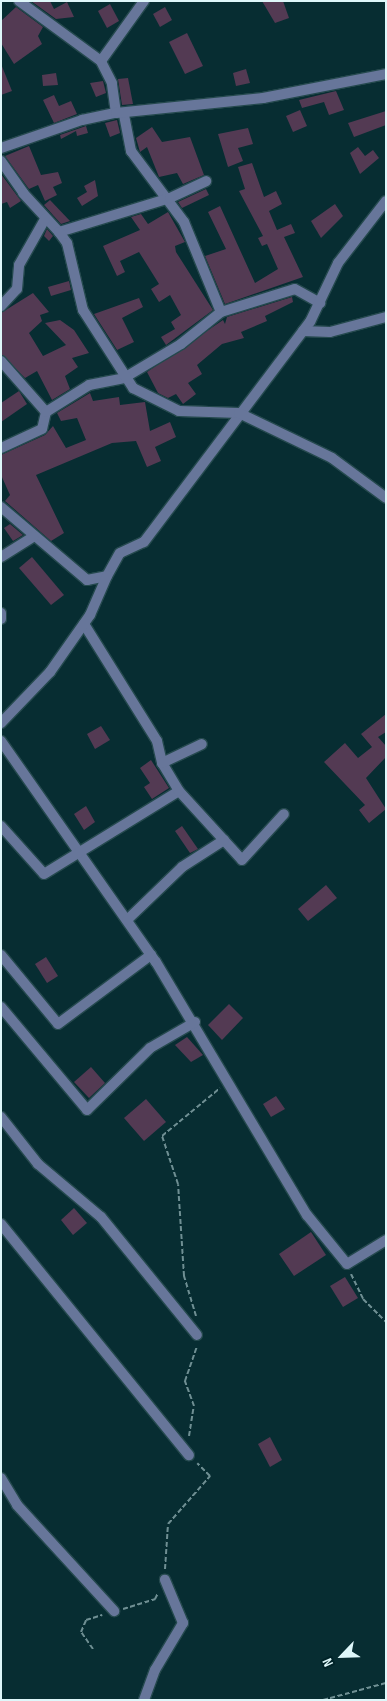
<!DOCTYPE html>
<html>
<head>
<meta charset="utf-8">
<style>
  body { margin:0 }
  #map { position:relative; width:387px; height:1701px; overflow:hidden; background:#072d32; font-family:"Sofia Sans Condensed",sans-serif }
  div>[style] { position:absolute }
  .building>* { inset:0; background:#533a53 }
  .path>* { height:2px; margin-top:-1px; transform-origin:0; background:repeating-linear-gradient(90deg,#6f8f93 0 5px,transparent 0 7.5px) }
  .roads { filter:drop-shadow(1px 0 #25494e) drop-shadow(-1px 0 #25494e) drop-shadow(0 1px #25494e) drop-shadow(0 -1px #25494e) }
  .minor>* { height:10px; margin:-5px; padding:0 5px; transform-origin:5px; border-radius:5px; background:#67769a }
  .tertiary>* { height:10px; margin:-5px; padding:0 5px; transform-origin:5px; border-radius:5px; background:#67769a }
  span { translate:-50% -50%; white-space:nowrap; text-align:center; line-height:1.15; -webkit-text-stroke:4px #002328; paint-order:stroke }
  .frame { position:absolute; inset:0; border:2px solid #def7fa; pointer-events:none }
  .north { position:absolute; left:317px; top:1631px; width:50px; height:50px; -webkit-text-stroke:4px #002328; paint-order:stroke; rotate:246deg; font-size:14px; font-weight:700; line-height:20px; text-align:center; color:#def7fa }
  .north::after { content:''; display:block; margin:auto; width:18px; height:22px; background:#def7fa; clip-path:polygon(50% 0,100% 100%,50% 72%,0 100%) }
</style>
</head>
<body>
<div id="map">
  <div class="building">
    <div style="clip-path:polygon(31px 1px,50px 1px,54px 9px,67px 2px,74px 17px,56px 19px)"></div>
    <div style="clip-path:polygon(262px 1px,283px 1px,289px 18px,275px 23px)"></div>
    <div style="clip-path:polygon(110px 4px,119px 21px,107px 28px,98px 11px)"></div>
    <div style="clip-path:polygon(16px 7px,43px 27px,38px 36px,42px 44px,14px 64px,1px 43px,1px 21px)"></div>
    <div style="clip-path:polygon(165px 7px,172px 20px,160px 27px,153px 14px)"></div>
    <div style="clip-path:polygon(187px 33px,203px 66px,185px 74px,169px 42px)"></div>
    <div style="clip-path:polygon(1px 64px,12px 91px,1px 95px)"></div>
    <div style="clip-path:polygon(246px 69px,250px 83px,236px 86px,233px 73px)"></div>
    <div style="clip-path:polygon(56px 73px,58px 85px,43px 86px,42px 75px)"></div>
    <div style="clip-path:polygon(128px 78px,133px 104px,122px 105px,118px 79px)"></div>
    <div style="clip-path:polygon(103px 81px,106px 93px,96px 97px,90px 83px)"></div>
    <div style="clip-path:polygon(336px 91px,344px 110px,329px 115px,324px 102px,302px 108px,299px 100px)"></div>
    <div style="clip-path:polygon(54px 95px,59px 106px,71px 101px,77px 114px,54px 123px,43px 100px)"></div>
    <div style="clip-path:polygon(300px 110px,307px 126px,293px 132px,286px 116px)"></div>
    <div style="clip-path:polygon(386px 111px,386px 125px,354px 137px,348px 123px)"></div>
    <div style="clip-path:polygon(117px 120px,120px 133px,110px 137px,105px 123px)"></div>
    <div style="clip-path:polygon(86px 126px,88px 133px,77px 136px,76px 131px,61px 139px,60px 135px)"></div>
    <div style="clip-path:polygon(152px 127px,162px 142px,190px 137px,204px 175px,183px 184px,177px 173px,159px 177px,147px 147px,140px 152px,136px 138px)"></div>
    <div style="clip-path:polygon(248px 128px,253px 144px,238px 148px,243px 161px,228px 167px,218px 134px)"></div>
    <div style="clip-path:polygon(29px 146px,41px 175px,58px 172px,62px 183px,53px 187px,57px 195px,45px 201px,38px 185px,29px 189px,5px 156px)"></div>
    <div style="clip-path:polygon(358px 147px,365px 156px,373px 150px,379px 158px,360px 174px,350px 153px)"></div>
    <div style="clip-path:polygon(252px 163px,264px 197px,276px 191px,282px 204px,269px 211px,277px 230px,291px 224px,295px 233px,284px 237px,303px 277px,225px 304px,205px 256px,226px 249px,208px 212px,220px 206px,255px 283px,278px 269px,267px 244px,262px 246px,258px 238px,263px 236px,239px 191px,245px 189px,238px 167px)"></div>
    <div style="clip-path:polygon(1px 174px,21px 201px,10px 208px,7px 202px,1px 204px)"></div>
    <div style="clip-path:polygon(95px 180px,98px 196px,82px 206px,77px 198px,87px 192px,84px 186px)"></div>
    <div style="clip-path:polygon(206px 189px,209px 195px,182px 208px,178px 202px)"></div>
    <div style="clip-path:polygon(50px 200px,70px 221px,61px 224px,44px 205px)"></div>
    <div style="clip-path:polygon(335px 204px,343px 216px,321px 238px,311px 221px)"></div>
    <div style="clip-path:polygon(168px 212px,185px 242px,175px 246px,176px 252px,213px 310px,166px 345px,161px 337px,175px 329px,171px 322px,181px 315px,170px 295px,159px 302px,151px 289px,159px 284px,139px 252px,120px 261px,125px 272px,117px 276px,103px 246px,140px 230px,131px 217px,141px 214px,148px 224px)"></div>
    <div style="clip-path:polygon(47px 229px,53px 236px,49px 241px,44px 236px)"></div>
    <div style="clip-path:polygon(69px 281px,71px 290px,51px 296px,48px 287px)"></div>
    <div style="clip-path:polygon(33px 293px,49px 312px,40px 315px,42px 321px,29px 333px,43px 356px,66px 345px,45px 323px,60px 320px,74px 330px,89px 353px,72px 358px,78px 367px,65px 376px,70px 389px,52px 400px,37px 371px,25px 378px,1px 354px,1px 313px)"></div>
    <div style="clip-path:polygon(292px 297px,293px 302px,265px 316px,267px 321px,241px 332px,244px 338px,222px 344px,197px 365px,202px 374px,188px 383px,196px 394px,183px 404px,176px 394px,168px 398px,158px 393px,147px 372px,223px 320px,225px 324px,227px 317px)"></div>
    <div style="clip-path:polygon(139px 298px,143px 307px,122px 318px,134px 342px,117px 350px,121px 356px,94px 314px)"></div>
    <div style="clip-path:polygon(19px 391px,27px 404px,1px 422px,1px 403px)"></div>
    <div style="clip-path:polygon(90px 393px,93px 401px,119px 397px,120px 405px,145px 402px,150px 431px,170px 422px,176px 437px,155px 447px,161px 461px,147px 467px,136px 441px,112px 443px,36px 475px,64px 533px,51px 541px,5px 501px,10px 495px,1px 475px,1px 455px,45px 435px,53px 426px,66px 448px,86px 440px,77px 418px,61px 421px,57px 413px)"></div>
    <div style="clip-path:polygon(10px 524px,23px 535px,13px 541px,4px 528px)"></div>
    <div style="clip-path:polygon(32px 557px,64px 595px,51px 605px,19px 568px)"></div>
    <div style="clip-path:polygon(386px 714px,386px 732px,378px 737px,386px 746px,386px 757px,366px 778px,386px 809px,369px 823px,359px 810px,365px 805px,324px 762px,345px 743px,358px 758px,372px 747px,361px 734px)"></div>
    <div style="clip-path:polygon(101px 726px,110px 740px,95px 749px,87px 734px)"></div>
    <div style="clip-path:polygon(151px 760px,169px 788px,152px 799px,144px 787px,150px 783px,140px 768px)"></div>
    <div style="clip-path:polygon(86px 806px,95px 822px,84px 830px,74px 814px)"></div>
    <div style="clip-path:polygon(182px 826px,198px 849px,190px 853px,175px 831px)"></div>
    <div style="clip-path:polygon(326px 885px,337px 898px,308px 921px,298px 909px)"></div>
    <div style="clip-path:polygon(46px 957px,58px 976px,47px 983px,35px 964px)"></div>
    <div style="clip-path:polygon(229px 1004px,243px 1018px,222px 1040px,208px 1025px)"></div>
    <div style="clip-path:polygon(187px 1037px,203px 1055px,191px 1062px,175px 1045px)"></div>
    <div style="clip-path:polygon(91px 1067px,105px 1083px,89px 1098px,74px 1082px)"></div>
    <div style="clip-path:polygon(276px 1096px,285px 1109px,271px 1117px,263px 1104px)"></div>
    <div style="clip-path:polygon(146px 1099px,166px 1122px,144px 1141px,124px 1118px)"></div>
    <div style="clip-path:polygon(74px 1208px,87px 1223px,73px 1235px,61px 1220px)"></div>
    <div style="clip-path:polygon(311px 1232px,326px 1255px,294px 1276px,279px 1254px)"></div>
    <div style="clip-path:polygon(345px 1277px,358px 1298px,343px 1307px,330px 1286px)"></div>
    <div style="clip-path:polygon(270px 1437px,282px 1460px,270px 1467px,258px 1444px)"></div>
  </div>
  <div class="path">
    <div style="left:351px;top:1274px;width:28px;rotate:64deg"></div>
    <div style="left:363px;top:1299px;width:33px;rotate:45deg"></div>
    <div style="left:196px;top:1316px;width:42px;rotate:-106.7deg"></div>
    <div style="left:184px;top:1276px;width:92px;rotate:-93.7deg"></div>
    <div style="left:178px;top:1184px;width:51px;rotate:-108.4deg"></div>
    <div style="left:162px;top:1136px;width:75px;rotate:-39.6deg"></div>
    <div style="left:189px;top:1436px;width:30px;rotate:-81deg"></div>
    <div style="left:194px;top:1406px;width:27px;rotate:-110deg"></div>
    <div style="left:185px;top:1381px;width:37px;rotate:-71deg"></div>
    <div style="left:165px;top:1569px;width:45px;rotate:-86.2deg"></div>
    <div style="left:168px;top:1524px;width:64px;rotate:-48.8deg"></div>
    <div style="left:210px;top:1476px;width:18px;rotate:-135deg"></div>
    <div style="left:123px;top:1609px;width:34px;rotate:-17deg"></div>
    <div style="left:155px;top:1599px;width:7px;rotate:-63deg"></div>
    <div style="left:93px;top:1649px;width:21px;rotate:-125deg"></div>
    <div style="left:81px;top:1632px;width:13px;rotate:-67deg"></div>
    <div style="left:86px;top:1620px;width:17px;rotate:-17deg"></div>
    <div style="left:323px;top:1700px;width:65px;rotate:-15.1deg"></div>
  </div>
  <div class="roads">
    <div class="minor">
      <div style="left:19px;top:1px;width:102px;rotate:36.2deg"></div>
      <div style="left:116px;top:113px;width:30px;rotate:-98deg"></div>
      <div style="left:112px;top:83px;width:25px;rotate:-117deg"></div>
      <div style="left:101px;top:61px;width:74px;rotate:-54.4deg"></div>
      <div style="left:124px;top:115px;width:37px;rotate:79deg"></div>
      <div style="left:131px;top:151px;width:89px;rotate:53.3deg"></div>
      <div style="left:184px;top:222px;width:97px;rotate:67.7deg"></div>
      <div style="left:1px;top:148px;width:86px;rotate:-19.1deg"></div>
      <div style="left:82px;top:120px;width:35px;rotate:-12deg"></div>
      <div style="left:116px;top:113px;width:148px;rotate:-5.8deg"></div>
      <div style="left:263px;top:98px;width:125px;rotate:-11deg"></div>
      <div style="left:1px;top:161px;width:39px;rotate:55deg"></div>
      <div style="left:23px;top:193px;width:53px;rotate:47.3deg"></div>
      <div style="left:59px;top:232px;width:116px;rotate:-17deg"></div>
      <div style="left:170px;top:198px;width:40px;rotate:-25deg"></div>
      <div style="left:1px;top:306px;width:23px;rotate:-47deg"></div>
      <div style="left:17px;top:289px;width:24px;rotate:-85deg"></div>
      <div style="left:19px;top:265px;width:53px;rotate:-60.5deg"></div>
      <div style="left:303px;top:331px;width:27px;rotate:2deg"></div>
      <div style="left:330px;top:332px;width:58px;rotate:-15deg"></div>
      <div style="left:1px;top:361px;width:68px;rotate:48.6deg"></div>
      <div style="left:46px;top:412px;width:17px;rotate:103deg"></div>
      <div style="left:42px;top:429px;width:45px;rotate:155.1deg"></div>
      <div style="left:46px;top:412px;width:51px;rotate:-32.1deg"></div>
      <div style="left:89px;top:385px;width:36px;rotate:-11deg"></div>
      <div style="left:124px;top:378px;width:66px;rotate:-30.8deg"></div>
      <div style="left:181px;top:344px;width:51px;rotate:-38.7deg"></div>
      <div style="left:221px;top:312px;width:77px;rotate:-17.3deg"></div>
      <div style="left:295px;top:289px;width:29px;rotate:29deg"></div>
      <div style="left:1px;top:507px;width:113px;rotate:40.3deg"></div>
      <div style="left:87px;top:580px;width:20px;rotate:-11deg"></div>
      <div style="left:107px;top:576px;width:26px;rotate:-61deg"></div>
      <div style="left:120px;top:553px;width:26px;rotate:-25deg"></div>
      <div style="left:144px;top:542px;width:276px;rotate:-53deg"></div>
      <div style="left:310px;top:322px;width:65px;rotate:-64.6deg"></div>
      <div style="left:338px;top:263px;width:78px;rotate:-52.3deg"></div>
      <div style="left:1px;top:557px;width:38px;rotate:-32deg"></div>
      <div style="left:1px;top:613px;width:6px;rotate:90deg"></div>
      <div style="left:84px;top:624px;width:138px;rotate:58deg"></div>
      <div style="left:157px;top:741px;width:23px;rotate:77deg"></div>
      <div style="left:1px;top:723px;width:71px;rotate:-46.1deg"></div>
      <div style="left:50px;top:672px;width:70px;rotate:-54.9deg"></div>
      <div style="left:90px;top:615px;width:43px;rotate:-66.4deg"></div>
      <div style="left:1px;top:741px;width:270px;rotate:55deg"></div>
      <div style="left:156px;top:962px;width:295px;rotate:59.2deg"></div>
      <div style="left:307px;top:1215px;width:63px;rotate:50.8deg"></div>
      <div style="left:347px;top:1264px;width:46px;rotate:-31.6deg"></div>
      <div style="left:179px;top:791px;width:93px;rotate:47.6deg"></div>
      <div style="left:242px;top:860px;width:62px;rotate:-47.6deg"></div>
      <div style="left:1px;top:826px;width:64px;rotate:48.1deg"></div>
      <div style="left:44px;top:874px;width:158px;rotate:-31.6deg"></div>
      <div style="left:179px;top:791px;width:33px;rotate:-121deg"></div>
      <div style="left:162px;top:763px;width:44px;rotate:-25.4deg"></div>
      <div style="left:127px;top:920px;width:76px;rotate:-43.9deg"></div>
      <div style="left:182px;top:867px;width:50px;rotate:-32.7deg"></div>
      <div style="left:1px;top:955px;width:89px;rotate:50.4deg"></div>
      <div style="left:58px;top:1024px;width:116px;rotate:-36.6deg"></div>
      <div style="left:1px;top:1007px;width:134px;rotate:50.1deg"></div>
      <div style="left:87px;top:1110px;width:88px;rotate:-44.5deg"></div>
      <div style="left:150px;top:1048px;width:52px;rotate:-30deg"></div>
      <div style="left:1px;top:1117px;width:60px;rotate:51.8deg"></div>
      <div style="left:38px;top:1164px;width:82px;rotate:40.1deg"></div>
      <div style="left:101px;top:1217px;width:152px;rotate:50.9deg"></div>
      <div style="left:1px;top:1224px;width:298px;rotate:50.9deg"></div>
      <div style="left:1px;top:1478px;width:31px;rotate:59deg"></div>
      <div style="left:17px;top:1505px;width:144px;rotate:47.5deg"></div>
      <div style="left:144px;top:1700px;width:32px;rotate:-70deg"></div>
      <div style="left:155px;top:1670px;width:55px;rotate:-59.2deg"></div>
      <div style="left:183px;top:1623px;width:47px;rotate:-112.7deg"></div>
    </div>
    <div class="tertiary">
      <div style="left:59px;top:232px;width:14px;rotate:54deg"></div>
      <div style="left:67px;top:243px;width:69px;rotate:76.6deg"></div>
      <div style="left:83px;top:310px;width:93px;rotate:57.3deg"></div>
      <div style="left:133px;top:388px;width:51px;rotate:26.6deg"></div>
      <div style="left:179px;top:411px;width:60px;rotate:1.9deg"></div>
      <div style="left:239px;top:413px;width:103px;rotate:25.8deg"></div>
      <div style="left:332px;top:458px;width:67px;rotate:36.5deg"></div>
    </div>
  </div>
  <div class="frame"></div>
  <div class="north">N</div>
</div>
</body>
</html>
